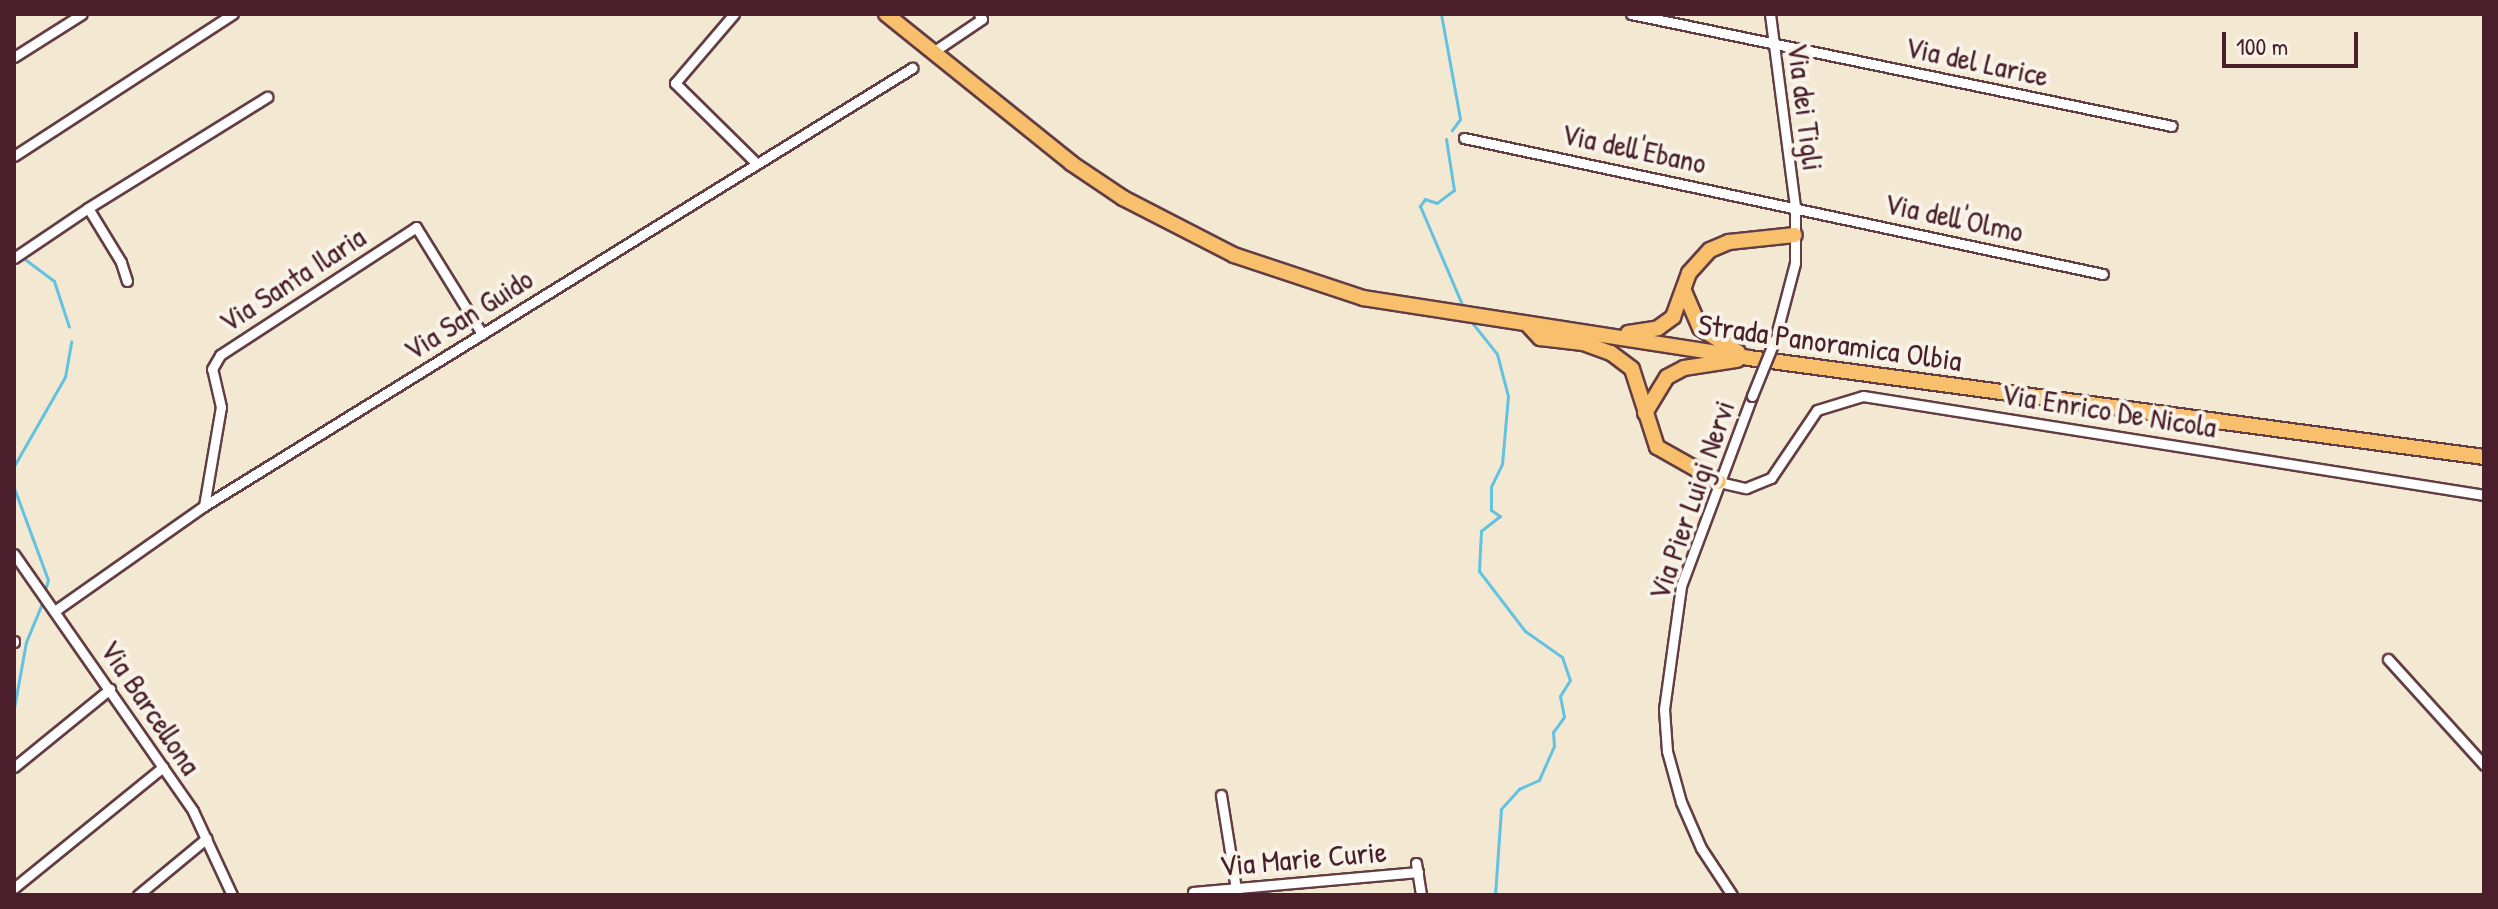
<!DOCTYPE html>
<html>
<head>
<meta charset="utf-8">
<style>
  body { margin:0 }
  #map { position:relative; width:2498px; height:909px; overflow:hidden; background:#f3e8d2; font-family:"Patrick Hand",sans-serif }
  div>[style] { position:absolute }
  .stream>* { height:3px; margin:-1.5px; padding:0 1.5px; transform-origin:1.5px; border-radius:1.5px; background:#63c2e1 }
  .roads { filter:drop-shadow(2px 0 #633d44) drop-shadow(-2px 0 #633d44) drop-shadow(0 2px #633d44) drop-shadow(0 -2px #633d44) }
  .minor>* { height:9px; margin:-4.5px; padding:0 4.5px; transform-origin:4.5px; border-radius:4.5px; background:#fff }
  .highway>* { height:14px; margin:-7px; padding:0 7px; transform-origin:7px; border-radius:7px; background:#f8bf6c }
  .bridges { filter:drop-shadow(2px 0 #633d44) drop-shadow(-2px 0 #633d44) drop-shadow(0 2px #633d44) drop-shadow(0 -2px #633d44) }
  .minor-bridge>* { height:9px; margin:-4.5px; padding:0 4.5px; transform-origin:4.5px; border-radius:4.5px; background:#fff }
  span { translate:-50% -50%; white-space:nowrap; text-align:center; line-height:1.15; -webkit-text-stroke:8px #f7f3e8; paint-order:stroke }
  .street-label { font-size:30px; color:#4a1f2b }
  .frame { position:absolute; inset:0; border:16px solid #4a1f2b; pointer-events:none }
  .scale { position:absolute; left:2222px; top:32px; width:136px; height:36px; box-sizing:border-box; border:4px solid #4a1f2b; border-top:0; padding-left:10px; font-size:24px; line-height:28px; white-space:nowrap; color:#4a1f2b; -webkit-text-stroke:6px #f7f3e8; paint-order:stroke }
</style>
</head>
<body>
<div id="map">
  <div class="stream">
    <div style="left:1441px;top:14px;width:107px;rotate:79.7deg"></div>
    <div style="left:1460px;top:119px;width:14px;rotate:126deg"></div>
    <div style="left:1446px;top:139px;width:52px;rotate:81.1deg"></div>
    <div style="left:1454px;top:190px;width:21px;rotate:143deg"></div>
    <div style="left:1437px;top:203px;width:13px;rotate:-162deg"></div>
    <div style="left:1425px;top:199px;width:9px;rotate:126deg"></div>
    <div style="left:1420px;top:206px;width:110px;rotate:66.9deg"></div>
    <div style="left:14px;top:251px;width:50px;rotate:36.9deg"></div>
    <div style="left:54px;top:281px;width:48px;rotate:71.9deg"></div>
    <div style="left:1470px;top:320px;width:43px;rotate:51.5deg"></div>
    <div style="left:1497px;top:354px;width:43px;rotate:75.3deg"></div>
    <div style="left:1508px;top:396px;width:68px;rotate:95deg"></div>
    <div style="left:1502px;top:464px;width:25px;rotate:116deg"></div>
    <div style="left:1491px;top:487px;width:23px;rotate:90deg"></div>
    <div style="left:1491px;top:510px;width:11px;rotate:34deg"></div>
    <div style="left:1500px;top:516px;width:24px;rotate:142deg"></div>
    <div style="left:1481px;top:531px;width:40px;rotate:92.9deg"></div>
    <div style="left:1479px;top:571px;width:76px;rotate:52.5deg"></div>
    <div style="left:1525px;top:631px;width:45px;rotate:35.1deg"></div>
    <div style="left:1562px;top:657px;width:24px;rotate:71deg"></div>
    <div style="left:1570px;top:680px;width:19px;rotate:122deg"></div>
    <div style="left:1560px;top:696px;width:21px;rotate:79deg"></div>
    <div style="left:1564px;top:717px;width:19px;rotate:126deg"></div>
    <div style="left:1553px;top:732px;width:14px;rotate:86deg"></div>
    <div style="left:1554px;top:746px;width:37px;rotate:114deg"></div>
    <div style="left:1539px;top:780px;width:22px;rotate:156deg"></div>
    <div style="left:1519px;top:789px;width:27px;rotate:132deg"></div>
    <div style="left:1501px;top:809px;width:86px;rotate:94deg"></div>
    <div style="left:14px;top:466px;width:103px;rotate:-60.2deg"></div>
    <div style="left:65px;top:377px;width:36px;rotate:-80deg"></div>
    <div style="left:14px;top:488px;width:98px;rotate:69.7deg"></div>
    <div style="left:48px;top:580px;width:14px;rotate:107deg"></div>
    <div style="left:14px;top:708px;width:67px;rotate:-79.7deg"></div>
    <div style="left:26px;top:642px;width:44px;rotate:-67.5deg"></div>
  </div>
  <div class="roads">
    <div class="minor">
      <div style="left:734px;top:14px;width:91px;rotate:130.5deg"></div>
      <div style="left:675px;top:83px;width:115px;rotate:44.6deg"></div>
      <div style="left:1631px;top:14px;width:552px;rotate:11.7deg"></div>
      <div style="left:1770px;top:14px;width:195px;rotate:82.6deg"></div>
      <div style="left:1795px;top:207px;width:56px;rotate:90deg"></div>
      <div style="left:1795px;top:263px;width:79px;rotate:104.7deg"></div>
      <div style="left:933px;top:52px;width:59px;rotate:-34deg"></div>
      <div style="left:982px;top:19px;width:6px;rotate:-121deg"></div>
      <div style="left:14px;top:57px;width:80px;rotate:-32.3deg"></div>
      <div style="left:1464px;top:138px;width:653px;rotate:12.02deg"></div>
      <div style="left:14px;top:156px;width:261px;rotate:-33deg"></div>
      <div style="left:14px;top:258px;width:89px;rotate:-34deg"></div>
      <div style="left:127px;top:281px;width:20px;rotate:-108deg"></div>
      <div style="left:121px;top:262px;width:63px;rotate:-121.4deg"></div>
      <div style="left:88px;top:208px;width:211px;rotate:-31.8deg"></div>
      <div style="left:1719px;top:482px;width:28px;rotate:13deg"></div>
      <div style="left:1746px;top:488px;width:27px;rotate:-22deg"></div>
      <div style="left:1771px;top:478px;width:82px;rotate:-55.9deg"></div>
      <div style="left:1817px;top:410px;width:48px;rotate:-16.9deg"></div>
      <div style="left:1863px;top:396px;width:629px;rotate:9.06deg"></div>
      <div style="left:204px;top:506px;width:100px;rotate:-80.3deg"></div>
      <div style="left:221px;top:407px;width:39px;rotate:-103deg"></div>
      <div style="left:212px;top:369px;width:16px;rotate:-60deg"></div>
      <div style="left:220px;top:355px;width:234px;rotate:-33.1deg"></div>
      <div style="left:416px;top:227px;width:126px;rotate:58.3deg"></div>
      <div style="left:14px;top:554px;width:313px;rotate:55.1deg"></div>
      <div style="left:193px;top:811px;width:93px;rotate:65.1deg"></div>
      <div style="left:56px;top:610px;width:181px;rotate:-35.1deg"></div>
      <div style="left:204px;top:506px;width:833px;rotate:-31.74deg"></div>
      <div style="left:14px;top:642px;width:1px;rotate:-90deg"></div>
      <div style="left:2388px;top:659px;width:143px;rotate:47.8deg"></div>
      <div style="left:14px;top:767px;width:124px;rotate:-39.1deg"></div>
      <div style="left:1221px;top:795px;width:101px;rotate:80.9deg"></div>
      <div style="left:1416px;top:863px;width:32px;rotate:81deg"></div>
      <div style="left:14px;top:888px;width:192px;rotate:-39.1deg"></div>
      <div style="left:1193px;top:892px;width:226px;rotate:-5.1deg"></div>
      <div style="left:138px;top:895px;width:89px;rotate:-39.6deg"></div>
      <div style="left:1732px;top:895px;width:56px;rotate:-123.4deg"></div>
      <div style="left:1701px;top:848px;width:50px;rotate:-113.5deg"></div>
      <div style="left:1681px;top:802px;width:53px;rotate:-105.4deg"></div>
      <div style="left:1667px;top:751px;width:42px;rotate:-94.1deg"></div>
      <div style="left:1664px;top:709px;width:124px;rotate:-82.1deg"></div>
      <div style="left:1681px;top:586px;width:203px;rotate:-69.5deg"></div>
    </div>
    <div class="highway">
      <div style="left:886px;top:14px;width:238px;rotate:38.8deg"></div>
      <div style="left:1071px;top:163px;width:63px;rotate:33.9deg"></div>
      <div style="left:1123px;top:198px;width:125px;rotate:27.2deg"></div>
      <div style="left:1234px;top:255px;width:136px;rotate:18.4deg"></div>
      <div style="left:1363px;top:298px;width:391px;rotate:8.8deg"></div>
      <div style="left:1749px;top:358px;width:742px;rotate:7.67deg"></div>
      <div style="left:1684px;top:291px;width:40px;rotate:66.6deg"></div>
      <div style="left:1700px;top:328px;width:45px;rotate:32.3deg"></div>
      <div style="left:1528px;top:325px;width:18px;rotate:47deg"></div>
      <div style="left:1540px;top:338px;width:43px;rotate:6.6deg"></div>
      <div style="left:1583px;top:343px;width:30px;rotate:20deg"></div>
      <div style="left:1611px;top:353px;width:26px;rotate:37deg"></div>
      <div style="left:1632px;top:369px;width:82px;rotate:72.2deg"></div>
      <div style="left:1657px;top:447px;width:71px;rotate:29.4deg"></div>
      <div style="left:1628px;top:333px;width:30px;rotate:-9deg"></div>
      <div style="left:1658px;top:328px;width:19px;rotate:-36deg"></div>
      <div style="left:1673px;top:317px;width:47px;rotate:-70deg"></div>
      <div style="left:1689px;top:273px;width:31px;rotate:-48deg"></div>
      <div style="left:1710px;top:250px;width:21px;rotate:-23deg"></div>
      <div style="left:1729px;top:242px;width:66px;rotate:-6.1deg"></div>
      <div style="left:1645px;top:413px;width:42px;rotate:-58.6deg"></div>
      <div style="left:1667px;top:377px;width:19px;rotate:-28deg"></div>
      <div style="left:1684px;top:368px;width:54px;rotate:-8.6deg"></div>
    </div>
  </div>
  <div class="bridges">
    <div class="minor-bridge">
      <div style="left:1752px;top:396px;width:61px;rotate:-68deg"></div>
    </div>
  </div>
  <div class="street-label">
    <span style="left:1977px;top:61px;rotate:12deg">Via del Larice</span>
    <span style="left:1806px;top:107px;rotate:83deg">Via dei Tigli</span>
    <span style="left:1634px;top:148px;rotate:12deg">Via dell'Ebano</span>
    <span style="left:1954px;top:217px;rotate:12deg">Via dell'Olmo</span>
    <span style="left:292px;top:279px;rotate:-33deg">Via Santa Ilaria</span>
    <span style="left:468px;top:314px;rotate:-32deg">Via San Guido</span>
    <span style="left:1830px;top:342px;rotate:8deg">Strada Panoramica Olbia</span>
    <span style="left:2109px;top:410px;rotate:9deg">Via Enrico De Nicola</span>
    <span style="left:1691px;top:500px;rotate:-71deg">Via Pier Luigi Nervi</span>
    <span style="left:151px;top:707px;rotate:56deg">Via Barcellona</span>
    <span style="left:1303px;top:858px;rotate:-5deg">Via Marie Curie</span>
  </div>
  <div class="frame"></div>
  <div class="scale">100 m</div>
</div>
</body>
</html>
